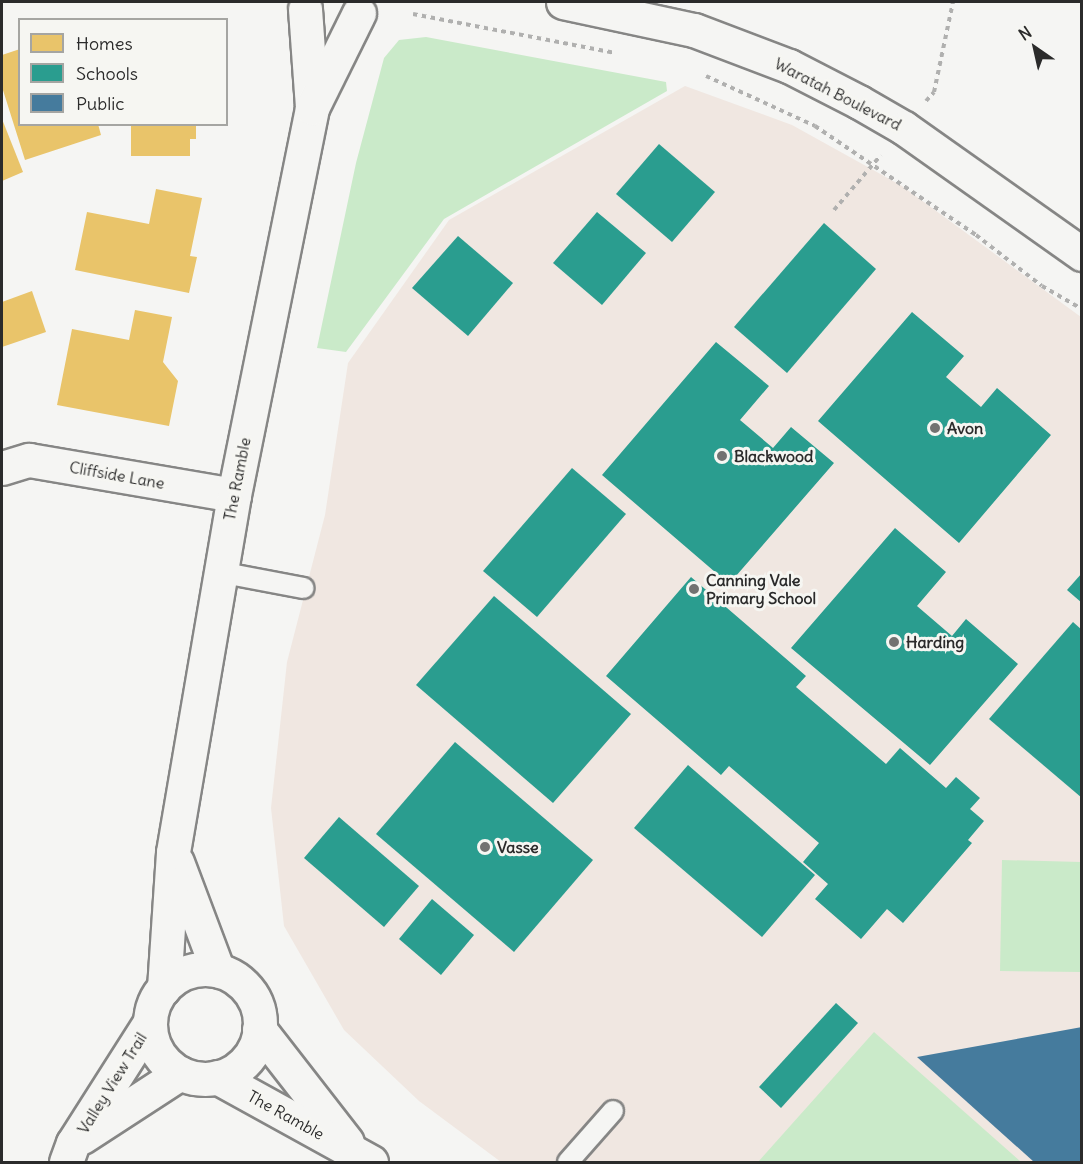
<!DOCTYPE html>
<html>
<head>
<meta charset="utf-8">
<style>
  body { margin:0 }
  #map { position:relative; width:1083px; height:1164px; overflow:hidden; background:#f5f5f3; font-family:Delius,sans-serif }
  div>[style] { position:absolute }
  .built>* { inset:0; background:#f0e7e1 }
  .green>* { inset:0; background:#caeac9 }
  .homes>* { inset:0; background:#e9c46a }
  .schools>* { inset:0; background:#2a9d8f }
  .public>* { inset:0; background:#457b9d }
  .path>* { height:4px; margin-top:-2px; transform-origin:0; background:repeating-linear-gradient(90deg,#b0b0af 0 4.5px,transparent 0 9px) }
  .roads { filter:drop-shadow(2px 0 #868685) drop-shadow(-2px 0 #868685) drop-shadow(0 2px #868685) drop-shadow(0 -2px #868685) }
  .service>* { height:20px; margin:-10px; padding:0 10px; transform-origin:10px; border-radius:10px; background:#f5f5f3 }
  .minor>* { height:33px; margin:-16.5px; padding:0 16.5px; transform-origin:16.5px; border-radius:16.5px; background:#f5f5f3 }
  .minor>.ring { margin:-16.5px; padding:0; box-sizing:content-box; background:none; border:33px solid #f5f5f3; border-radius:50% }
  .tertiary>* { height:33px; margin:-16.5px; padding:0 16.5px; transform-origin:16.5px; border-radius:16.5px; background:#f5f5f3 }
  .dots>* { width:16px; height:16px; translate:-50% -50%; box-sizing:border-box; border:3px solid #f6f6f2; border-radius:50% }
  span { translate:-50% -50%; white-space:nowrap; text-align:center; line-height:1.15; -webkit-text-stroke:6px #f6f6f2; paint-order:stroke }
  .street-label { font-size:16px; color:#2b2b2b }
  .poi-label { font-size:16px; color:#2b2b2b; font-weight:700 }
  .left { translate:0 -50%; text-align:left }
  .frame { position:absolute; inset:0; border:3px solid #2b2b2b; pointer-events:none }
  .legend { position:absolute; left:18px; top:18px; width:210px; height:108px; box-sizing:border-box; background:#f6f6f2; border:2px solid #a5a5a2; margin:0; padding:8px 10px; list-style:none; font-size:18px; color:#2b2b2b }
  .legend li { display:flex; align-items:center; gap:12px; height:30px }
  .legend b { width:30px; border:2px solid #a5a5a2 }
  .north { position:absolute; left:1005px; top:18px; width:60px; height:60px; -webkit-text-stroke:4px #f6f6f2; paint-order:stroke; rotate:326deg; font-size:16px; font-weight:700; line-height:24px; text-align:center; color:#2b2b2b }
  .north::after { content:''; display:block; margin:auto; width:21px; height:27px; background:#2b2b2b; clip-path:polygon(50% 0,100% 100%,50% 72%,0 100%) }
</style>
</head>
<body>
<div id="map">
  <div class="built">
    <div style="clip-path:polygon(685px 86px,792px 125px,902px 186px,1081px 317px,1081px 1162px,501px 1162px,419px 1101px,344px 1030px,284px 926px,271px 808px,287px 662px,325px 515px,348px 363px,449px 220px)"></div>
  </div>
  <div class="green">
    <div style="clip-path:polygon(426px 37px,666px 82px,667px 91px,444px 219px,346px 352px,317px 348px,356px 163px,384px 58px,399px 40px)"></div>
    <div style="clip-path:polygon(1002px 860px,1081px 862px,1081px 972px,1000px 971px)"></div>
    <div style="clip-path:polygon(874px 1032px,1021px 1162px,758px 1162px)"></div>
  </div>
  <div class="homes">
    <div style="clip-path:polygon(20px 49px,20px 124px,98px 124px,101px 135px,25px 160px,2px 87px,2px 55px)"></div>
    <div style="clip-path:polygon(2px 119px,23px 172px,2px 181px)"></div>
    <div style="clip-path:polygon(131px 124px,196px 124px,196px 139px,190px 139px,190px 156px,131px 156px)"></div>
    <div style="clip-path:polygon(156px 189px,202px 198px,190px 256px,197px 257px,189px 293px,75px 270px,87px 212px,149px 224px)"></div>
    <div style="clip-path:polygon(32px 291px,46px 332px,2px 347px,2px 302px)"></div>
    <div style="clip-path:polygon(135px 310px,172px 317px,163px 362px,178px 381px,169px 426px,57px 405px,72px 329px,129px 340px)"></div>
  </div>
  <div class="schools">
    <div style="clip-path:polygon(659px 144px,715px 192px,672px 242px,616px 194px)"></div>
    <div style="clip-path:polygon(597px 212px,646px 253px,602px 305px,553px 263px)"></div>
    <div style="clip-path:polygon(824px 223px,876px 269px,787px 373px,734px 327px)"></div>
    <div style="clip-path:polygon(458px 236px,513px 283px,468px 336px,412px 288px)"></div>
    <div style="clip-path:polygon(912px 312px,964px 356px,946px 377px,981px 407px,997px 388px,1051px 435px,959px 543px,818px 421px)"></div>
    <div style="clip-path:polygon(716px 342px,769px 386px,740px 420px,773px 448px,791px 427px,834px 463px,729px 584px,602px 475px)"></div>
    <div style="clip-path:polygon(572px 468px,626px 514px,537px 617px,483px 571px)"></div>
    <div style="clip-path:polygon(895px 528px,946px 572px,917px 606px,952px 636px,966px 619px,1018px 664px,930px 765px,791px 648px)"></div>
    <div style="clip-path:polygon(1082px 573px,1082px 603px,1067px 590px)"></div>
    <div style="clip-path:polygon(691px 577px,806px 676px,796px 687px,886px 764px,900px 748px,946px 788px,956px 777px,980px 798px,970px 809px,984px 821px,968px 840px,972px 843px,903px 923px,887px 909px,861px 939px,815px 899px,828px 884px,803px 862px,819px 843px,729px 766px,721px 775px,606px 676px)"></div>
    <div style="clip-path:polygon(494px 596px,631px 714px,553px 803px,416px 685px)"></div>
    <div style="clip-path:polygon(1073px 622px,1082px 630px,1082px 798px,989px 719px)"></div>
    <div style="clip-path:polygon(455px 742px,593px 860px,514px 952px,376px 834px)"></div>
    <div style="clip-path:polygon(688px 765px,815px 875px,762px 937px,634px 828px)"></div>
    <div style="clip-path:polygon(339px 817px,419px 886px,384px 927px,304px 858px)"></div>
    <div style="clip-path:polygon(432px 899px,474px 935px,441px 975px,399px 939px)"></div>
    <div style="clip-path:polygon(836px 1003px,858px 1023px,781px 1108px,759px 1087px)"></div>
    <div style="clip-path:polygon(1082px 1029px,1082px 1068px,1080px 1068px,1073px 1031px)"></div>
  </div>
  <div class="public">
    <div style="clip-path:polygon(1082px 1027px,1082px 1162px,1034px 1162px,917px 1057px)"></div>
  </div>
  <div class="path">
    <div style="left:413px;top:14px;width:206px;rotate:10.9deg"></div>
    <div style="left:706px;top:76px;width:120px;rotate:24.6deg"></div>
    <div style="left:815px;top:126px;width:194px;rotate:34.1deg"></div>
    <div style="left:976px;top:235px;width:83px;rotate:37.7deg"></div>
    <div style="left:1042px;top:286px;width:46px;rotate:29.9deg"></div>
    <div style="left:926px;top:101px;width:12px;rotate:-48deg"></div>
    <div style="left:934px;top:92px;width:92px;rotate:-78.1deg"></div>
    <div style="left:834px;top:210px;width:72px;rotate:-49.5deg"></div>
  </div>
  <div class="roads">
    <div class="service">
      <div style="left:219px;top:572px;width:86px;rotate:10.7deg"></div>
      <div style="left:568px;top:1162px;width:68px;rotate:-48.6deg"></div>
    </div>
    <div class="minor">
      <div style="left:2px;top:468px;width:28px;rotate:-17deg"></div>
      <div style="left:29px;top:460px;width:208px;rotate:9.7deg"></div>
      <div class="ring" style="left:150px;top:969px;width:77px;height:77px"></div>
      <div style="left:259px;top:1029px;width:143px;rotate:52.1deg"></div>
      <div style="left:217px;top:1077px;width:176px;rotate:28.9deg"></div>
      <div style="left:82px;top:1137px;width:117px;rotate:-33.1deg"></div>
      <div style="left:66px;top:1162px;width:20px;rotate:-70deg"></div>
      <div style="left:73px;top:1143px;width:143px;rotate:-57.5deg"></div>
    </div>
    <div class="tertiary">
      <div style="left:563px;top:2px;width:134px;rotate:12.1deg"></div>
      <div style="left:694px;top:30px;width:102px;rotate:20.8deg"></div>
      <div style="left:789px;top:66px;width:79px;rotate:27.2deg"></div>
      <div style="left:859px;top:102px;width:52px;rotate:30deg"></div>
      <div style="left:904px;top:128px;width:218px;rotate:35.3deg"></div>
      <div style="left:305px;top:9px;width:97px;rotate:85.9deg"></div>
      <div style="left:177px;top:862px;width:116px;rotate:69.4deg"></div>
      <div style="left:164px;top:988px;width:136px;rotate:-86.2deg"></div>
      <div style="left:173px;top:852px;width:362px;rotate:-80.3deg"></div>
      <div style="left:234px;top:495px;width:395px;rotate:-78.6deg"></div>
      <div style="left:312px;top:108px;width:106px;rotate:-63.7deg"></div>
    </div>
  </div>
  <div class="dots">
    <div style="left:935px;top:428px;background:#727271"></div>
    <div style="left:722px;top:456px;background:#727271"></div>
    <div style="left:694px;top:589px;background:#727271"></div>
    <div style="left:894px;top:642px;background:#727271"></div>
    <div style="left:485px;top:847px;background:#727271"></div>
  </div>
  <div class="street-label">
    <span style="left:838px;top:94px;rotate:27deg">Waratah Boulevard</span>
    <span style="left:117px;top:475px;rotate:10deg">Cliffside Lane</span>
    <span style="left:237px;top:479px;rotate:-79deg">The Ramble</span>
    <span style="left:112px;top:1083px;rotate:-58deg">Valley View Trail</span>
    <span style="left:286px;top:1115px;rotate:29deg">The Ramble</span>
  </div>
  <div class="poi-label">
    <span class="left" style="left:947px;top:428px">Avon</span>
    <span class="left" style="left:734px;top:456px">Blackwood</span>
    <span class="left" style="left:706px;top:589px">Canning Vale<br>Primary School</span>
    <span class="left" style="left:906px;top:642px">Harding</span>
    <span class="left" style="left:497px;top:847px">Vasse</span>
  </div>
  <div class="frame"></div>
  <ul class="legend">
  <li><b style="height:16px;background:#e9c46a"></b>Homes</li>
  <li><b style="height:16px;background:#2a9d8f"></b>Schools</li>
  <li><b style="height:16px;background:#457b9d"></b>Public</li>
  </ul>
  <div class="north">N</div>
</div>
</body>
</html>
